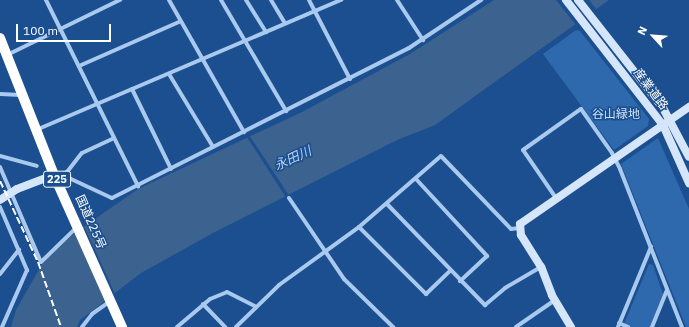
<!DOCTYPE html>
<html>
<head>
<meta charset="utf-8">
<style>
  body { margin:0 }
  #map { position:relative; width:689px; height:327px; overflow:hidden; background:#1b4f8f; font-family:"IBM Plex Sans","Noto Sans JP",sans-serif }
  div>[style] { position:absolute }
  .green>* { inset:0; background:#2e69ad }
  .water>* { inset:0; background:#3c6290 }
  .pier>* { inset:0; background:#1b4f8f }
  .street>* { height:4px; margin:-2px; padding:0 2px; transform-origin:2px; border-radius:2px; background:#a9c9ee }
  .secondary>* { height:8px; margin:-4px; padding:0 4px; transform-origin:4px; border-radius:4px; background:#d6e6fa }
  .highway>* { height:10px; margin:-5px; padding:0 5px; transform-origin:5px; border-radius:5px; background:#fff }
  .rail>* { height:2px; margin-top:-1px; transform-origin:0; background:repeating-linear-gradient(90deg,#fff 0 7px,transparent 0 10px) }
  span { translate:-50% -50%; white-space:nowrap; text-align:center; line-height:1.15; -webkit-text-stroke:3px #1b4f8f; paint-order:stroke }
  .shield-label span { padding:1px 3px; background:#1b4f8f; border:1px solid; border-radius:3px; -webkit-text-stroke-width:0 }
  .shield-label { font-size:11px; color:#fff; font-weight:700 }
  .street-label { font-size:12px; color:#fff }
  .park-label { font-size:12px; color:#cfe3fa }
  .water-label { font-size:13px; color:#b5d3f5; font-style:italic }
  .north { position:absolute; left:633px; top:16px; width:40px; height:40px; -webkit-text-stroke:3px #1b4f8f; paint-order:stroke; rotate:296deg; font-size:11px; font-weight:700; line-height:16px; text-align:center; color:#fff }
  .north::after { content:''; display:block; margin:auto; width:14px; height:18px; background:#fff; clip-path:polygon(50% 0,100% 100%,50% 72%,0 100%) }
  .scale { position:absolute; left:16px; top:24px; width:95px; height:18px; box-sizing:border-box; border:2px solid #fff; border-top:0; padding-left:5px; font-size:12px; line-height:14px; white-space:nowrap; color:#fff; -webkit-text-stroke:3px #1b4f8f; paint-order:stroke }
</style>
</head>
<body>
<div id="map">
  <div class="green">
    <div style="clip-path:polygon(576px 30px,580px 31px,649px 119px,648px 126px,614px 150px,543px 54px)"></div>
    <div style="clip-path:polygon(658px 138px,689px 209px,689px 327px,686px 327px,621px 164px)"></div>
    <div style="clip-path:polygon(649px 264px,653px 265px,663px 294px,650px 327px,631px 327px,624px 324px)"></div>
  </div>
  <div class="water">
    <div style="clip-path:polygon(494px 0,609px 0,435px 125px,397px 140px,213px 233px,141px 273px,80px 320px,77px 327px,11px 327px,16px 310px,42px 264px,62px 242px,138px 189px,302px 112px,410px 54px)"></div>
  </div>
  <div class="pier">
    <div style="clip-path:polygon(556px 0,589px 0,597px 10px,576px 25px)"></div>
    <div style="clip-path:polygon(249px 135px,290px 197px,287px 199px,247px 137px)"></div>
    <div style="clip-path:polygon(85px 228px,115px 294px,105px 301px,74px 232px)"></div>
  </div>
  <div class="street">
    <div style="left:46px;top:0;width:208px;rotate:63.7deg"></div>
    <div style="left:169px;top:0;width:152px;rotate:60.4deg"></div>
    <div style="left:221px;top:0;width:129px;rotate:59.6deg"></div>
    <div style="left:246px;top:0;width:38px;rotate:58deg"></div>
    <div style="left:271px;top:0;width:27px;rotate:59deg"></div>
    <div style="left:309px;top:0;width:89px;rotate:62.6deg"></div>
    <div style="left:397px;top:0;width:48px;rotate:57deg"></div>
    <div style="left:7px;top:55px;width:126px;rotate:-26deg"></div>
    <div style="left:79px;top:66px;width:111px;rotate:-23.8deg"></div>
    <div style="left:169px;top:74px;width:85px;rotate:58.9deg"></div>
    <div style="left:132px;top:89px;width:89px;rotate:64deg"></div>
    <div style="left:0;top:94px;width:21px;rotate:3deg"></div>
    <div style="left:36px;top:130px;width:332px;rotate:-23.1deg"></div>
    <div style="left:0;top:156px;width:38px;rotate:15deg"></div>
    <div style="left:0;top:167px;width:103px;rotate:66.7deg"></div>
    <div style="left:41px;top:262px;width:50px;rotate:-44.2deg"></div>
    <div style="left:55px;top:175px;width:16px;rotate:14deg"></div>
    <div style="left:71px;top:179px;width:45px;rotate:24.9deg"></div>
    <div style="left:112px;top:198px;width:333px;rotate:-26.8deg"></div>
    <div style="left:409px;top:48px;width:87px;rotate:-33.7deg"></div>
    <div style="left:59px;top:175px;width:9px;rotate:-21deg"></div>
    <div style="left:67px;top:172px;width:24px;rotate:-52deg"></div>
    <div style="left:82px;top:153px;width:35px;rotate:-25deg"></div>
    <div style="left:416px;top:179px;width:105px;rotate:47.3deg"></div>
    <div style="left:487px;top:256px;width:37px;rotate:137deg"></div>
    <div style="left:289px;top:198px;width:98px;rotate:55.8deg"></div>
    <div style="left:344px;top:279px;width:69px;rotate:44.4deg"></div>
    <div style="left:556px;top:198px;width:58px;rotate:-124.5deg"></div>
    <div style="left:523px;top:150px;width:71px;rotate:-35.3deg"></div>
    <div style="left:581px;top:109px;width:54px;rotate:54.8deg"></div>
    <div style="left:612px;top:153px;width:18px;rotate:63deg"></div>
    <div style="left:620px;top:169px;width:170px;rotate:68.6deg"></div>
    <div style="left:387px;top:204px;width:141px;rotate:45.9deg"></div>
    <div style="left:485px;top:305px;width:26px;rotate:-40deg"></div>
    <div style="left:505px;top:288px;width:42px;rotate:-30.3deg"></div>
    <div style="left:0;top:207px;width:69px;rotate:66.8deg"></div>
    <div style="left:27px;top:270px;width:62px;rotate:113.7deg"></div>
    <div style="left:359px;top:227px;width:95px;rotate:45deg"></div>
    <div style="left:426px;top:294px;width:33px;rotate:-44deg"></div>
    <div style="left:0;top:274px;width:31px;rotate:-52deg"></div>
    <div style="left:203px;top:304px;width:32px;rotate:46deg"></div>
    <div style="left:619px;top:323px;width:10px;rotate:24deg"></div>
    <div style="left:82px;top:327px;width:16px;rotate:-52deg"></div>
    <div style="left:92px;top:314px;width:21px;rotate:-35deg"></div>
    <div style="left:177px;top:327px;width:43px;rotate:-40.3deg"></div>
    <div style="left:210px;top:299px;width:18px;rotate:-22deg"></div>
    <div style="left:227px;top:292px;width:31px;rotate:27deg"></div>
    <div style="left:236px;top:327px;width:60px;rotate:-44.3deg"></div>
    <div style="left:279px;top:285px;width:99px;rotate:-35.9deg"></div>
    <div style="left:359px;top:227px;width:108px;rotate:-40.9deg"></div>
    <div style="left:441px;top:156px;width:101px;rotate:46.2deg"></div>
    <div style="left:511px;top:229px;width:8px;rotate:-7deg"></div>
    <div style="left:516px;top:327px;width:47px;rotate:-34.7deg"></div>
    <div style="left:618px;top:327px;width:87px;rotate:-67.6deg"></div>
    <div style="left:652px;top:327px;width:40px;rotate:-68deg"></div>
  </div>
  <div class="secondary">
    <div style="left:566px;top:0;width:158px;rotate:52.2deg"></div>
    <div style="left:663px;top:125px;width:64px;rotate:65.9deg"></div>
    <div style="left:578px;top:0;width:137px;rotate:51.8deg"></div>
    <div style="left:663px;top:108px;width:55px;rotate:62deg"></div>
    <div style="left:0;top:200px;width:20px;rotate:-33deg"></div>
    <div style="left:17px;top:189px;width:40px;rotate:-21deg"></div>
    <div style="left:571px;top:327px;width:37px;rotate:-121deg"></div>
    <div style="left:552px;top:295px;width:30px;rotate:-111deg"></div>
    <div style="left:541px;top:267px;width:38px;rotate:-122deg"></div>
    <div style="left:521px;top:235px;width:11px;rotate:-95deg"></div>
    <div style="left:520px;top:224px;width:206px;rotate:-34.7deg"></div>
  </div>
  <div class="highway">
    <div style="left:0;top:38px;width:147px;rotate:68.5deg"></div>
    <div style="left:54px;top:175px;width:167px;rotate:65.9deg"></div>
  </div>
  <div class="rail">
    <div style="left:0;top:181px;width:89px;rotate:64.9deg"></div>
    <div style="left:38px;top:262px;width:69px;rotate:70.5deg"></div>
  </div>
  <div class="shield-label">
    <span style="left:57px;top:179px">225</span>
  </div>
  <div class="street-label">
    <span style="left:651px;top:89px;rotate:53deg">産業道路</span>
    <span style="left:91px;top:222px;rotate:66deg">国道225号</span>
  </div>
  <div class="park-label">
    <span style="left:616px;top:114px">谷山緑地</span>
  </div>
  <div class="water-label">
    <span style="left:293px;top:159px;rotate:-25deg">永田川</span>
  </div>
  <div class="north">N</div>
  <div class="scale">100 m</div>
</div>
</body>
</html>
